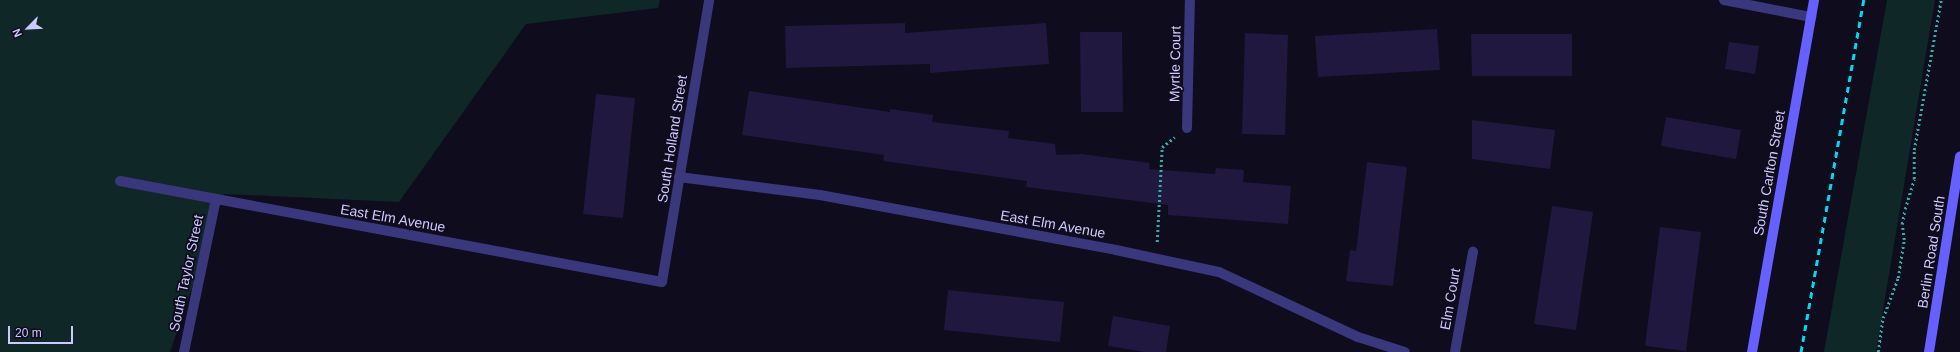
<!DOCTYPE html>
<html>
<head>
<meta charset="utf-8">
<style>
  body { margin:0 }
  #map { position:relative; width:1960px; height:352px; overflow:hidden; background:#0f0c1d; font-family:Helvetica,sans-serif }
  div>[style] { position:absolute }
  .green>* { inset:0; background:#0f2727 }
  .building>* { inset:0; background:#20183e }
  .path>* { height:2.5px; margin-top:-1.25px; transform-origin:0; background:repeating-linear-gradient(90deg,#2daea7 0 2px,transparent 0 5px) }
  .street>* { height:10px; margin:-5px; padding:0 5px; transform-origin:5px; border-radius:5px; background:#3a377c }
  .secondary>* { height:10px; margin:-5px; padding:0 5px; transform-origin:5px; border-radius:5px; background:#6560fe }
  .rail>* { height:3px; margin-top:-1.5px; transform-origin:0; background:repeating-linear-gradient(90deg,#01d8f2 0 6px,transparent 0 11px) }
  span { translate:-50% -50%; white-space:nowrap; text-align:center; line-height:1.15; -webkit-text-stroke:3.5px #0f0c1d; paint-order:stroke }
  .street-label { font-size:14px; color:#cfc8ff }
  .north { position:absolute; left:8px; top:8px; width:40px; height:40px; -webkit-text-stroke:3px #0f0c1d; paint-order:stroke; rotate:246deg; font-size:11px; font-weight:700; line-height:16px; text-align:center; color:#cfc8ff }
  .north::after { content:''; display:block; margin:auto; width:14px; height:18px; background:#cfc8ff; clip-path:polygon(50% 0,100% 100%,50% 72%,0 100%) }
  .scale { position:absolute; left:8px; top:326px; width:65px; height:18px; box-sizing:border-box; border:2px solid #cfc8ff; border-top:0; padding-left:5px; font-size:12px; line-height:14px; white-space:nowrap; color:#cfc8ff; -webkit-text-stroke:3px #0f0c1d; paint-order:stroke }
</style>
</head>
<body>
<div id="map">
  <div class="green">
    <div style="clip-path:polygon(0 0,660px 0,658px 8px,526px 24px,399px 202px,224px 194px,170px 352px,0 352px)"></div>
    <div style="clip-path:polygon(1887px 0,1935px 0,1876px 352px,1824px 352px)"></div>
  </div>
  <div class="building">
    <div style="clip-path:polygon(905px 23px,905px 33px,1046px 23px,1049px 64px,930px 73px,930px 64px,786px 68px,785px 26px)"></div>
    <div style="clip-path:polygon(1437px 29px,1440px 70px,1318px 77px,1315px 36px)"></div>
    <div style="clip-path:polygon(1080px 32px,1122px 32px,1123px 112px,1081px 112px)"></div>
    <div style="clip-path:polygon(1245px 33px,1288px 35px,1285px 135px,1242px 134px)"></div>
    <div style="clip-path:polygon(1471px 34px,1572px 34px,1572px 76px,1472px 76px)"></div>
    <div style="clip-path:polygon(1729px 42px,1759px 46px,1755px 74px,1725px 69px)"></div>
    <div style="clip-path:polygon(749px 91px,890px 112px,890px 109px,933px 115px,932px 122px,1009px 131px,1008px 138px,1055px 144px,1056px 155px,1081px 154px,1150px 163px,1149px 169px,1215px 174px,1216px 168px,1244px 170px,1243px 182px,1291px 186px,1288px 224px,1168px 215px,1168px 205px,1026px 187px,1027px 181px,883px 161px,884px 155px,742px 135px)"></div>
    <div style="clip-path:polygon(596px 94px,635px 98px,623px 218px,583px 214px)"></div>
    <div style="clip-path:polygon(1666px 117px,1741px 130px,1736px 159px,1661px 146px)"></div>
    <div style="clip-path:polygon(1472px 120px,1555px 130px,1550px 169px,1472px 159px)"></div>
    <div style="clip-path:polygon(1367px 162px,1407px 167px,1393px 286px,1346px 281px,1350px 250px,1356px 251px)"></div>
    <div style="clip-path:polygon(1552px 206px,1593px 212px,1576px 330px,1534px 324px)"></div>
    <div style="clip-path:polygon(1660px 227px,1701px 232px,1686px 351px,1645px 346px)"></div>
    <div style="clip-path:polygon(948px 290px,1064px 302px,1060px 342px,944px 330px)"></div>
    <div style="clip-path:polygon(1113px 316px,1170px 326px,1166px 352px,1145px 352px,1108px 346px)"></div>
  </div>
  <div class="path">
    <div style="left:1157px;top:242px;width:95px;rotate:-87deg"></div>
    <div style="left:1162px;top:147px;width:16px;rotate:-38deg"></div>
    <div style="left:1878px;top:352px;width:34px;rotate:-82deg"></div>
    <div style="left:1883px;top:318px;width:43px;rotate:-69.4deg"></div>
    <div style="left:1898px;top:278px;width:38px;rotate:-81deg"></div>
    <div style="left:1904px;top:240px;width:16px;rotate:-97deg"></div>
    <div style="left:1902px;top:224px;width:15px;rotate:-79deg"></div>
    <div style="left:1905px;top:209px;width:31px;rotate:-73deg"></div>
    <div style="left:1914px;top:179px;width:29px;rotate:-90deg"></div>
    <div style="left:1914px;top:150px;width:152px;rotate:-79.8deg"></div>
  </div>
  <div class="street">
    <div style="left:1724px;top:0;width:89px;rotate:11.1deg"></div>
    <div style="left:1187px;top:128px;width:128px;rotate:-88.7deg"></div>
    <div style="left:679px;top:177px;width:142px;rotate:7.3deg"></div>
    <div style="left:820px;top:195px;width:301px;rotate:10.5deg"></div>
    <div style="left:1116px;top:250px;width:105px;rotate:12.1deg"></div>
    <div style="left:1219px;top:272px;width:153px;rotate:25.1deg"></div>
    <div style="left:1358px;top:337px;width:49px;rotate:17.7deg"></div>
    <div style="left:120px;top:181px;width:551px;rotate:10.56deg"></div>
    <div style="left:662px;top:282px;width:286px;rotate:-80.5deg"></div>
    <div style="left:184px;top:352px;width:156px;rotate:-78.2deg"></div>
    <div style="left:1455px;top:352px;width:102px;rotate:-79.8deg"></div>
  </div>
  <div class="secondary">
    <div style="left:1752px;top:352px;width:357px;rotate:-80deg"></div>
    <div style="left:1929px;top:352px;width:198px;rotate:-81deg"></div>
  </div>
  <div class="rail">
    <div style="left:1801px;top:352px;width:358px;rotate:-79.9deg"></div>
  </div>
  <div class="street-label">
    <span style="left:1175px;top:64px;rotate:-89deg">Myrtle Court</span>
    <span style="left:672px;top:139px;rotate:-81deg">South Holland Street</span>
    <span style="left:1769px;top:173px;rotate:-80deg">South Carlton Street</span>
    <span style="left:393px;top:218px;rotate:10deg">East Elm Avenue</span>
    <span style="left:1053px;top:224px;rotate:10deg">East Elm Avenue</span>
    <span style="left:1931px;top:252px;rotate:-81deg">Berlin Road South</span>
    <span style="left:186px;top:273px;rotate:-78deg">South Taylor Street</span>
    <span style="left:1450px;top:299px;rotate:-80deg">Elm Court</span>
  </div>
  <div class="north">N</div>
  <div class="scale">20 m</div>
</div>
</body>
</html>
